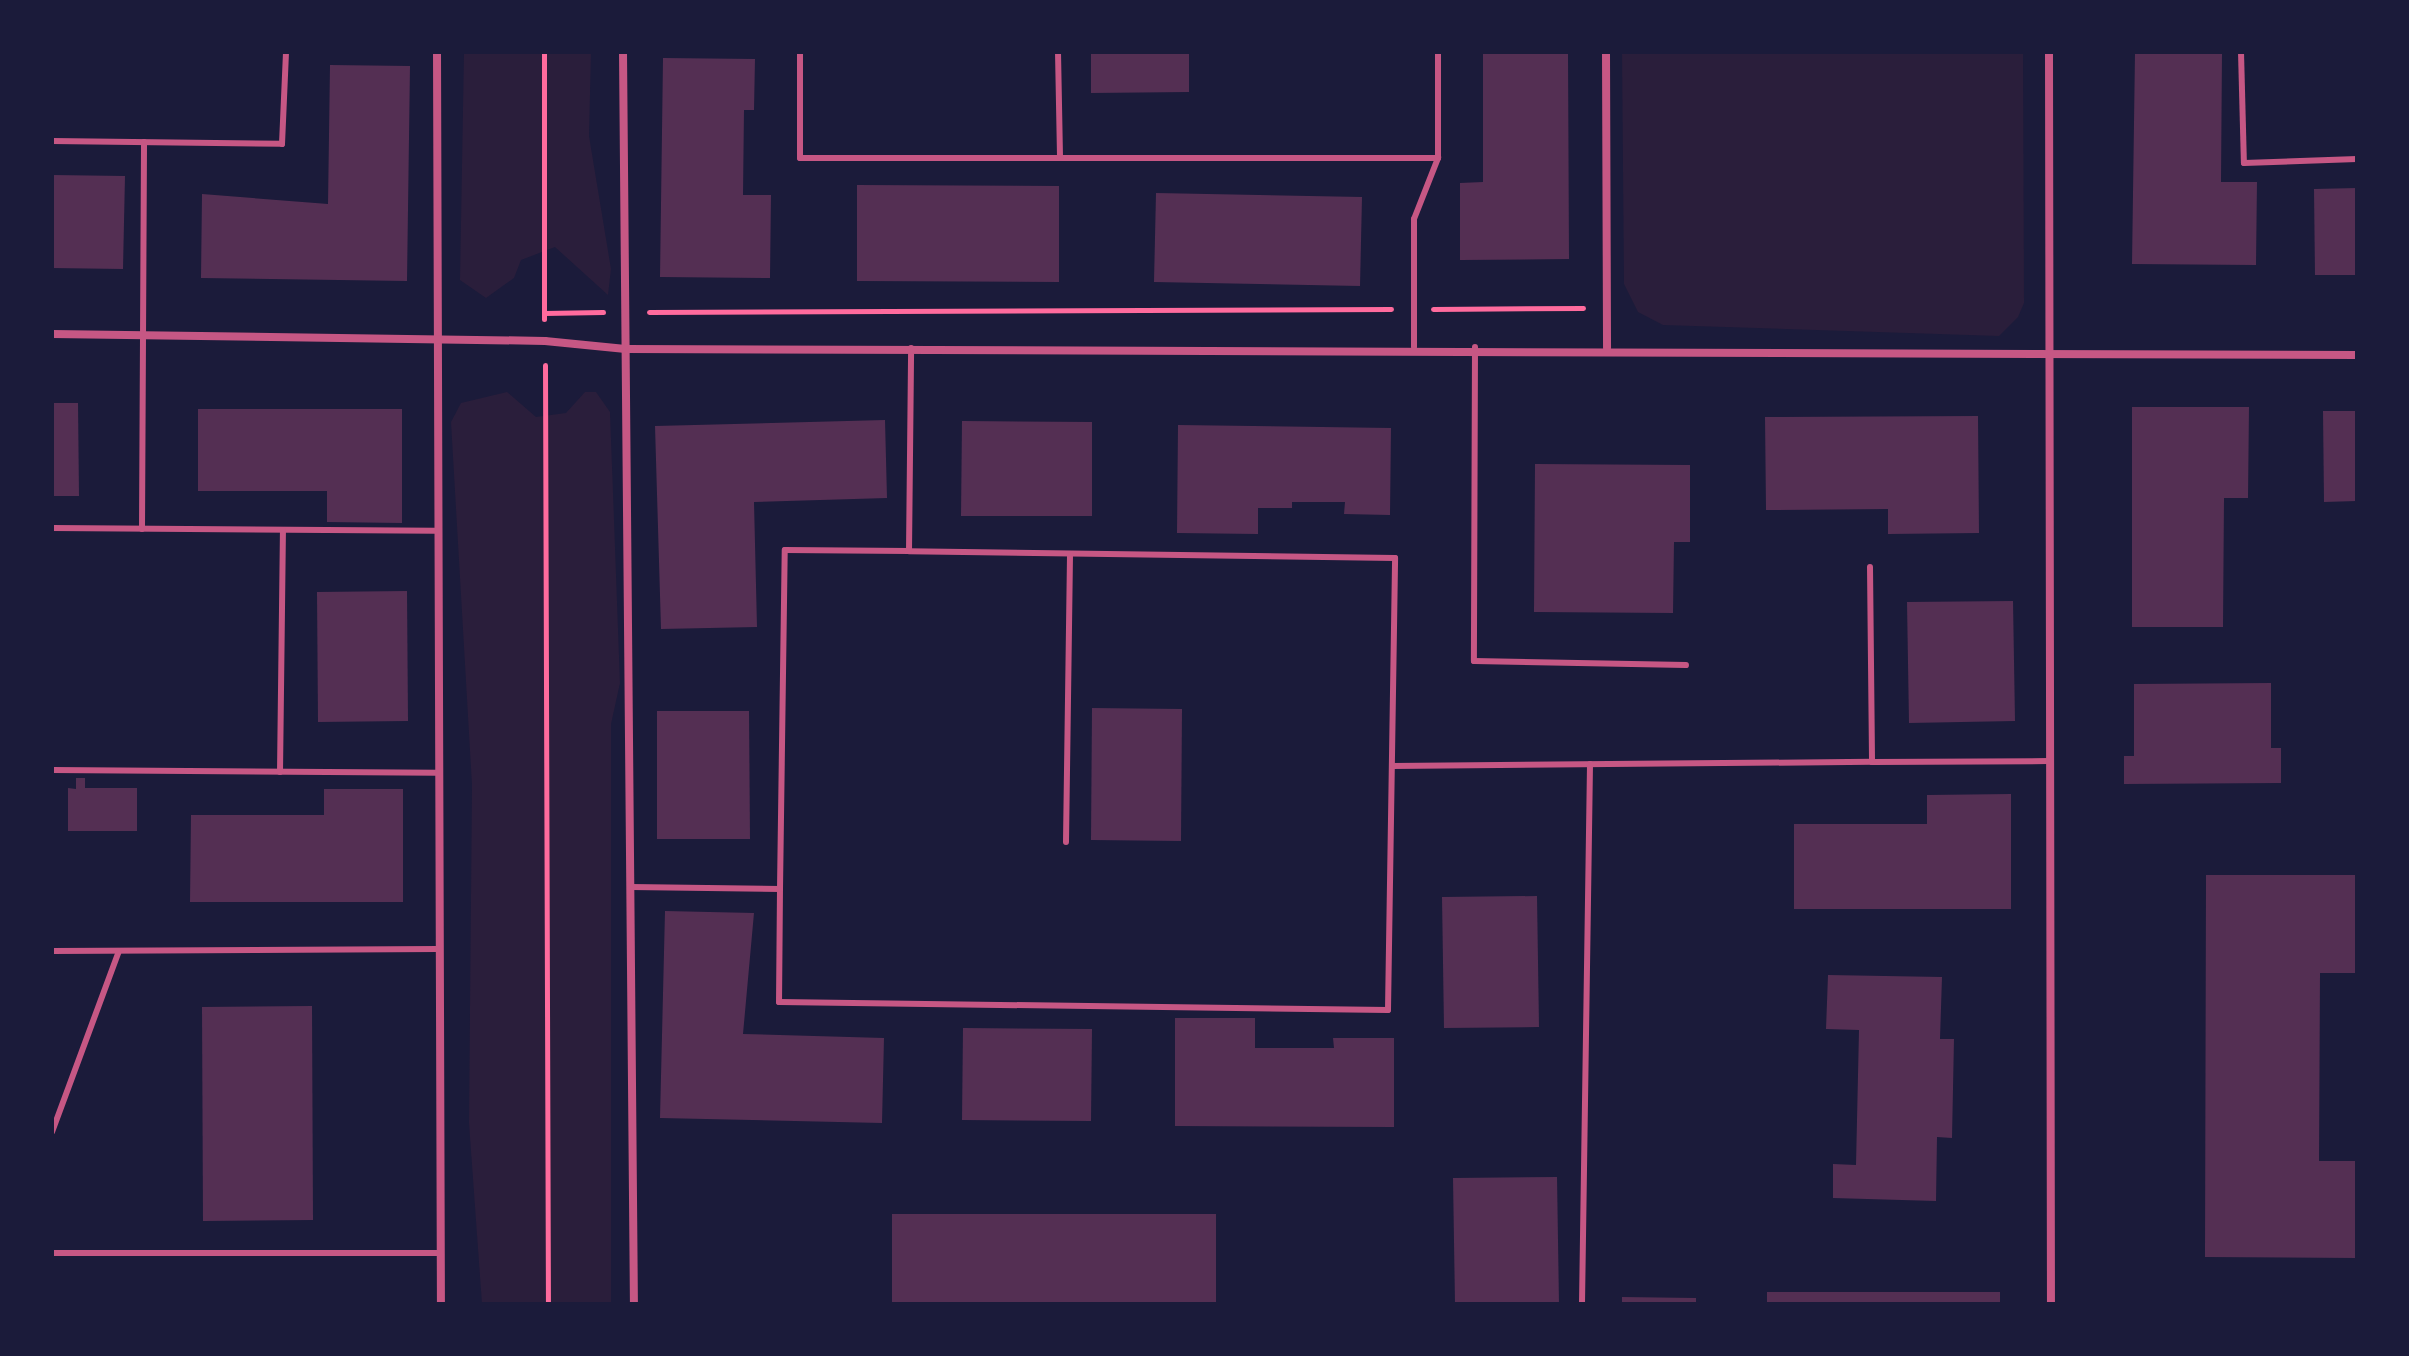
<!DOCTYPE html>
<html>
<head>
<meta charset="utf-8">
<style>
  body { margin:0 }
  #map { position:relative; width:2409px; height:1356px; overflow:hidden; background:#1b1b3a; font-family:"PT Sans Narrow",sans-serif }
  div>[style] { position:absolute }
  .green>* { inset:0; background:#2a1e3b }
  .building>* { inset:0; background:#542f53 }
  .path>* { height:5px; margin:-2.5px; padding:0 2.5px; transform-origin:2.5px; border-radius:2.5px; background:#ff6b9d }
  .service>* { height:6px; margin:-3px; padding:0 3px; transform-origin:3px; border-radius:3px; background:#c65784 }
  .minor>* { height:8px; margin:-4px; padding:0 4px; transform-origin:4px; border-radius:4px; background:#c65784 }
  span { translate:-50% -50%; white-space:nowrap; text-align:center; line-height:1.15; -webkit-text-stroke:8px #1b1b3a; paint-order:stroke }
  .frame { position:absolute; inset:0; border:54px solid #1b1b3a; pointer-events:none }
</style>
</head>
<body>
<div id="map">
  <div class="green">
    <div style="clip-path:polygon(464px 52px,591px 52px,589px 136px,611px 269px,608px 295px,555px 247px,521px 260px,514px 278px,486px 298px,460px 280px)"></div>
    <div style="clip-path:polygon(1622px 52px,2023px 52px,2024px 303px,2018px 317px,1999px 336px,1663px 325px,1638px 312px,1624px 284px)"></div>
    <div style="clip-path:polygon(507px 392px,536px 417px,566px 413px,585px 392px,596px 392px,610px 412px,620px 683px,611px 724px,611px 1304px,482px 1304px,469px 1123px,472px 785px,451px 422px,461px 403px)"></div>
  </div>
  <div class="building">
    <div style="clip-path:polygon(1091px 52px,1189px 52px,1189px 92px,1091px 93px)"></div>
    <div style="clip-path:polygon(1483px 52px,1568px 52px,1569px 259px,1460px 260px,1460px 183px,1483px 182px)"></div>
    <div style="clip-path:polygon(2135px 52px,2222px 52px,2221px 182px,2257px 182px,2256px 265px,2132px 264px)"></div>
    <div style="clip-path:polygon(663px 58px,755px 59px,754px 110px,744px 110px,743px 195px,771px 195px,770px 278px,660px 277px)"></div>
    <div style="clip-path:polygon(330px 65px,410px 66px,407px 281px,201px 278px,202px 194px,328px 204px)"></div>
    <div style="clip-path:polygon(52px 175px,125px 176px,123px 269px,52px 268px)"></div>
    <div style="clip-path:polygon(857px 185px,1059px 186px,1059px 282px,857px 281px)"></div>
    <div style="clip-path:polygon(2357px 188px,2357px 275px,2315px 275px,2314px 189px)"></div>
    <div style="clip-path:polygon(1156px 193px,1362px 197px,1360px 286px,1154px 282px)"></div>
    <div style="clip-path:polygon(52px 403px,78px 403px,79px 496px,52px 496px)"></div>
    <div style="clip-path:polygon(2132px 407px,2249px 407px,2248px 498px,2224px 498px,2223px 627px,2132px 627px)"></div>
    <div style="clip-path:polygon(198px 409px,402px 409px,402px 523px,327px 522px,327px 491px,198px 491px)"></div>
    <div style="clip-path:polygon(2323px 411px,2357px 411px,2357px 501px,2324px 502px)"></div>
    <div style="clip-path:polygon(1978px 416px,1979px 533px,1888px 534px,1888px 509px,1766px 510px,1765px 417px)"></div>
    <div style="clip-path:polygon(885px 420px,887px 498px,754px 502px,757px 627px,661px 629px,655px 426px)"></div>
    <div style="clip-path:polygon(962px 421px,1092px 422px,1092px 516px,961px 516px)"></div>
    <div style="clip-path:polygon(1178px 425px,1391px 428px,1390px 515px,1344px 514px,1345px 502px,1292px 502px,1292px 508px,1258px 508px,1258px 534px,1177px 533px)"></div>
    <div style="clip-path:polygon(1535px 464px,1690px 465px,1690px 542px,1674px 542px,1673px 613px,1534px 612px)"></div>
    <div style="clip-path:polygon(407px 591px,408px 721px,318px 722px,317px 592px)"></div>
    <div style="clip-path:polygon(2013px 601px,2015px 721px,1909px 723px,1907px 602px)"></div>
    <div style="clip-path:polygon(2271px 683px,2271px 748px,2281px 748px,2281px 783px,2124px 784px,2124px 756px,2134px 756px,2134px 684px)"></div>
    <div style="clip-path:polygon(1092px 708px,1182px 709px,1181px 841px,1091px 840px)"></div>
    <div style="clip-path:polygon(657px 711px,749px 711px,750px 839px,657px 839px)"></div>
    <div style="clip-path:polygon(76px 778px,85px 778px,85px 788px,137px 788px,137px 831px,68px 831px,68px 788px,76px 789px)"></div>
    <div style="clip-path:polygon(324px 789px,403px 789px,403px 902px,190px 902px,191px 815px,324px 815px)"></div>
    <div style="clip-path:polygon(2011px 794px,2011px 909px,1794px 909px,1794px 824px,1927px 824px,1927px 795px)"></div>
    <div style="clip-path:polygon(2206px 875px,2357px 875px,2357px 973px,2320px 973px,2319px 1161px,2357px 1161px,2357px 1258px,2205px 1257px)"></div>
    <div style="clip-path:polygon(1537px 896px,1539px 1027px,1444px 1028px,1442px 897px)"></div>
    <div style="clip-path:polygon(665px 911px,754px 913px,743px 1034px,884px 1038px,882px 1123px,660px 1118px)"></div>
    <div style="clip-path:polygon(1828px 975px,1942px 977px,1940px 1039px,1954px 1039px,1952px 1138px,1937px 1137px,1936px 1201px,1833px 1198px,1833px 1164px,1856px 1165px,1859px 1030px,1826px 1029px)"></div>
    <div style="clip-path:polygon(312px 1006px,313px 1220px,203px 1221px,202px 1007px)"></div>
    <div style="clip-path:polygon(1175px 1018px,1255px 1018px,1255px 1048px,1334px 1048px,1333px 1038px,1394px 1038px,1394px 1127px,1175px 1126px)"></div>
    <div style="clip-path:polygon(963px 1028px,1092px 1029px,1091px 1121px,962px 1120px)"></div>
    <div style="clip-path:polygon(1557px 1177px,1559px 1304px,1455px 1304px,1453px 1178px)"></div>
    <div style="clip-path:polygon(892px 1214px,1216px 1214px,1216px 1304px,892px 1304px)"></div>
    <div style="clip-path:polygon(1767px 1292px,2000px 1292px,2000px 1304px,1767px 1304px)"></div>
    <div style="clip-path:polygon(1622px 1297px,1696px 1298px,1696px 1304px,1622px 1304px)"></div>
  </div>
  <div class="path">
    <div style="left:544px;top:52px;width:267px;rotate:90deg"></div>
    <div style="left:1433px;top:309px;width:150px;rotate:-0.4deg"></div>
    <div style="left:649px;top:312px;width:742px;rotate:-0.23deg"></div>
    <div style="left:544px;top:313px;width:59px;rotate:-1deg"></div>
    <div style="left:545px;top:365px;width:939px;rotate:89.82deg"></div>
  </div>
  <div class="service">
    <div style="left:800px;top:52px;width:106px;rotate:90deg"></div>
    <div style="left:800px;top:158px;width:638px"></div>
    <div style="left:1058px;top:52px;width:106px;rotate:88.9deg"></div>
    <div style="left:2241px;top:52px;width:111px;rotate:88.5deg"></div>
    <div style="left:2244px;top:163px;width:113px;rotate:-2deg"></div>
    <div style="left:52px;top:141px;width:230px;rotate:0.7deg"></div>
    <div style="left:282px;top:144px;width:92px;rotate:-87.5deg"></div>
    <div style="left:1414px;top:347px;width:128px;rotate:-90deg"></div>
    <div style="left:1414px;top:219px;width:66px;rotate:-68.5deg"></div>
    <div style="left:1438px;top:158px;width:106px;rotate:-90deg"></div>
    <div style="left:1475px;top:347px;width:314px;rotate:90.2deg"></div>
    <div style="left:1474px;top:661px;width:212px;rotate:1.1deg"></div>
    <div style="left:52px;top:528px;width:383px;rotate:0.4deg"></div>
    <div style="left:142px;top:529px;width:387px;rotate:-89.7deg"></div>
    <div style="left:1870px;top:567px;width:195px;rotate:89.4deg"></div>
    <div style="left:1872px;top:762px;width:176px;rotate:-0.3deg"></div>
    <div style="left:1392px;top:766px;width:480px;rotate:-0.5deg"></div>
    <div style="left:52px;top:770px;width:385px;rotate:0.4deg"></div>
    <div style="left:280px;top:772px;width:242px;rotate:-89.3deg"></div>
    <div style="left:1066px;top:842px;width:288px;rotate:-89.2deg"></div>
    <div style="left:631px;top:887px;width:149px;rotate:0.8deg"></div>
    <div style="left:780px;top:889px;width:113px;rotate:90.5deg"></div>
    <div style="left:779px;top:1002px;width:609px;rotate:0.75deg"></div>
    <div style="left:1388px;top:1010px;width:452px;rotate:-89.1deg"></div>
    <div style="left:1395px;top:558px;width:486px;rotate:-179.2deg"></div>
    <div style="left:909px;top:551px;width:203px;rotate:-89.4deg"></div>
    <div style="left:780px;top:889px;width:339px;rotate:-89.2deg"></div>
    <div style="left:785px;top:550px;width:124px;rotate:0.5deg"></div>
    <div style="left:52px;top:951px;width:386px;rotate:-0.3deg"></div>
    <div style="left:52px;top:1132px;width:193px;rotate:-69.7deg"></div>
    <div style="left:52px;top:1253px;width:389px"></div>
    <div style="left:1582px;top:1304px;width:540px;rotate:-89.15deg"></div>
  </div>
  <div class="minor">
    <div style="left:437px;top:52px;width:1252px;rotate:89.82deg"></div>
    <div style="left:623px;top:52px;width:1252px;rotate:89.5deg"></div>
    <div style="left:1606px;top:52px;width:296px;rotate:89.8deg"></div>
    <div style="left:2049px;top:52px;width:1252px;rotate:89.91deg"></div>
    <div style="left:52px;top:334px;width:493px;rotate:0.8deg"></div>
    <div style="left:545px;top:341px;width:81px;rotate:5.6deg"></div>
    <div style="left:626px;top:349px;width:1731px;rotate:0.2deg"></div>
  </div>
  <div class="frame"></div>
</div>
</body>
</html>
